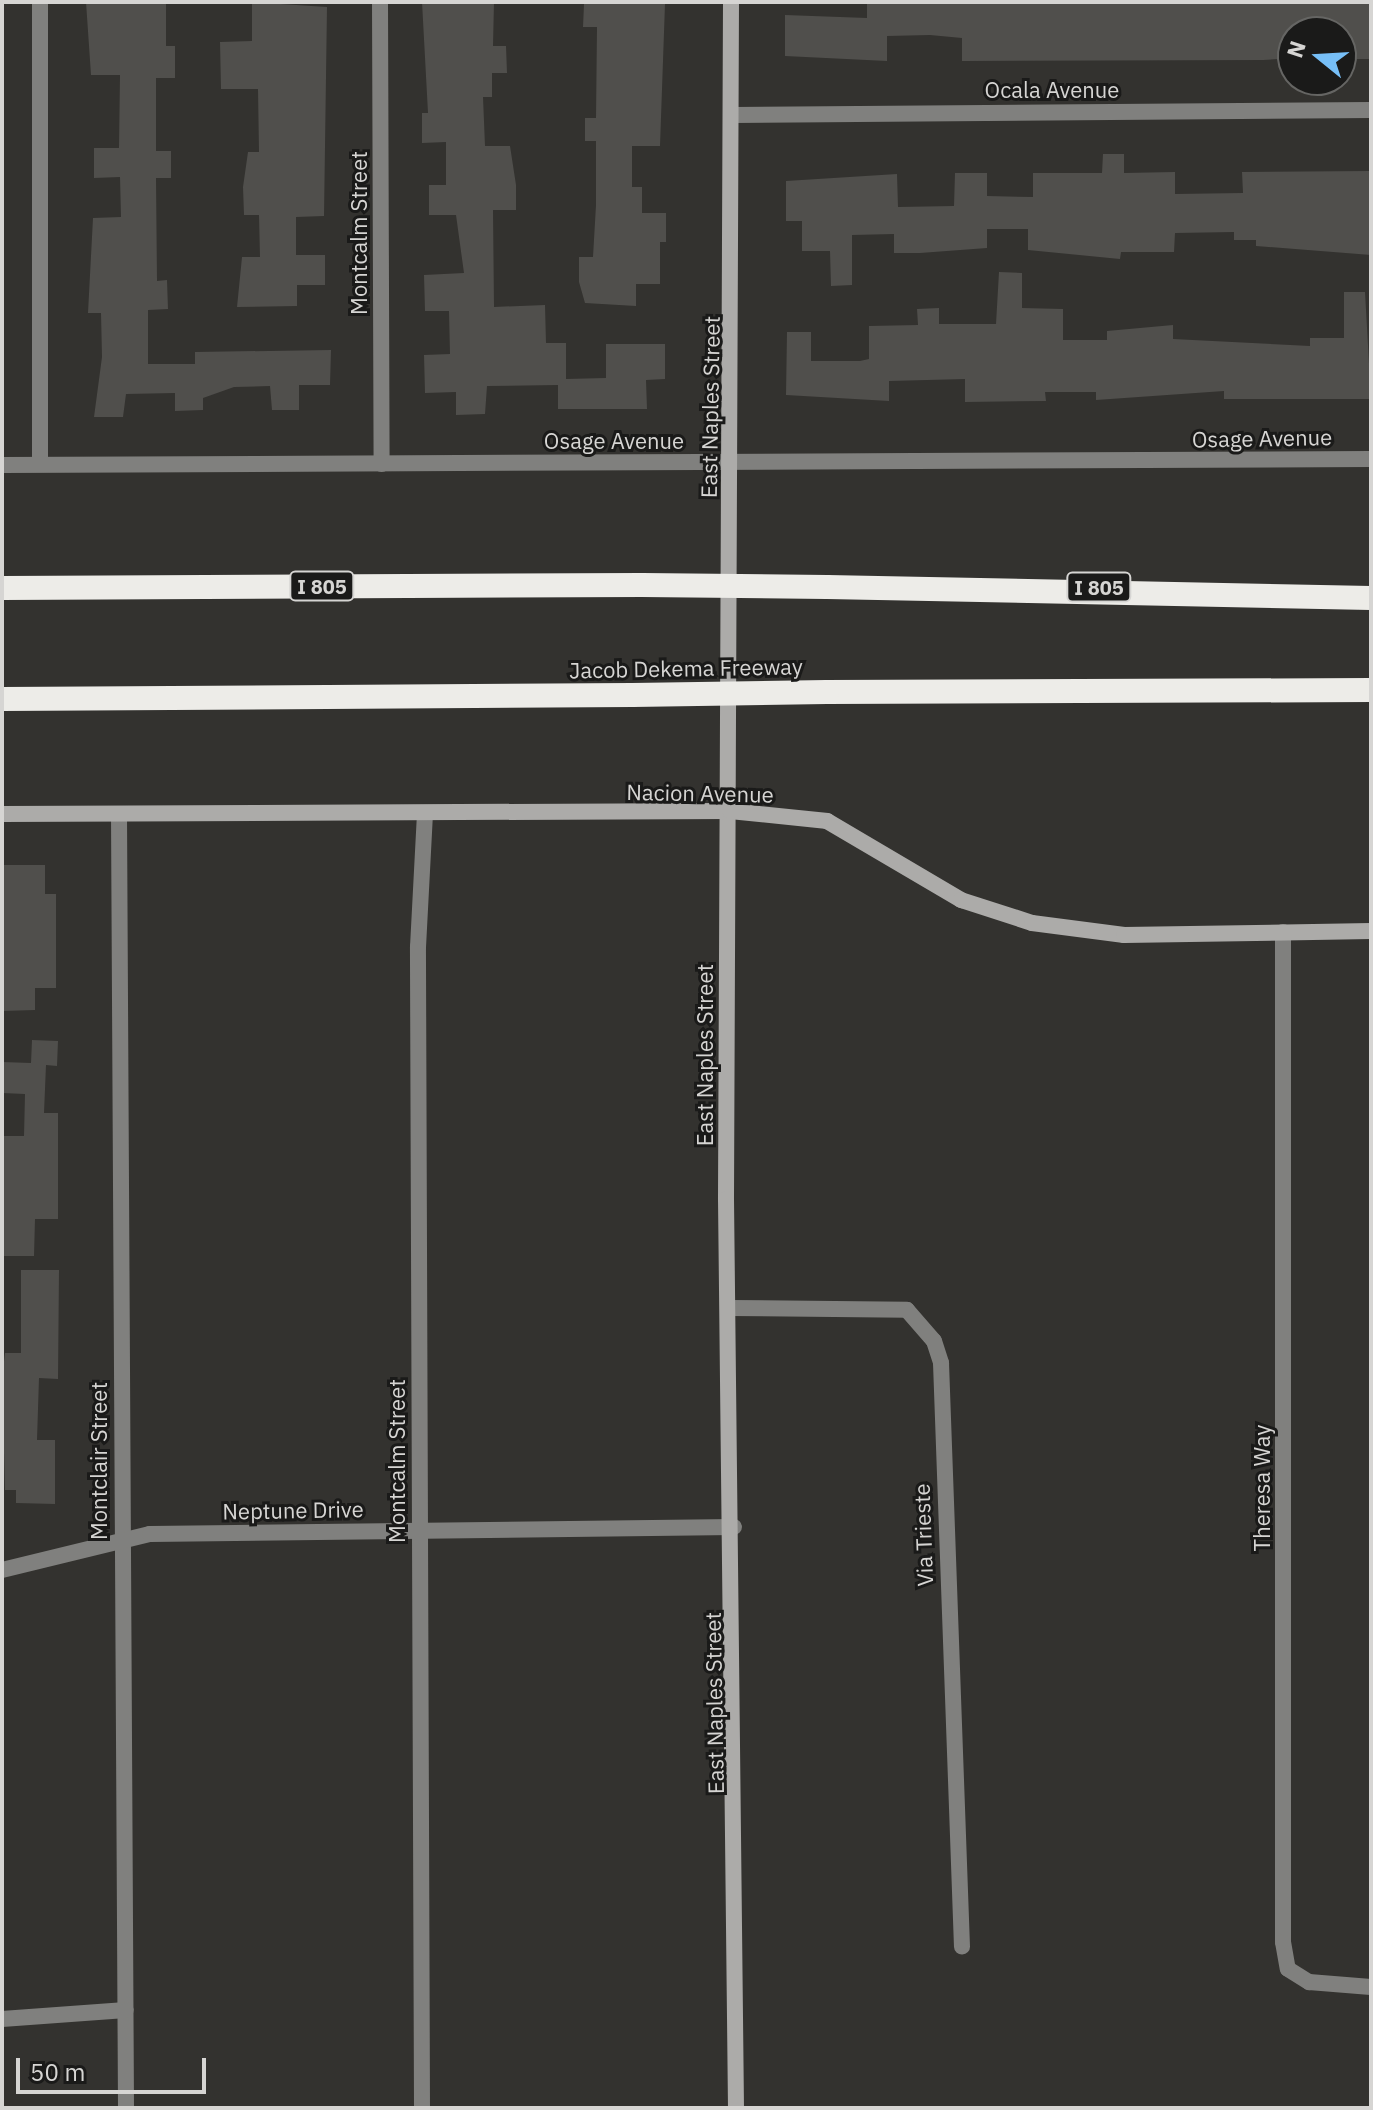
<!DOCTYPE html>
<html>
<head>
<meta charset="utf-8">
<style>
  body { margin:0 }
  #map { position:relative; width:1373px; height:2110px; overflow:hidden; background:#33322f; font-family:"IBM Plex Sans",sans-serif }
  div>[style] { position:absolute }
  .building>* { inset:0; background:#504f4c }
  .street>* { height:16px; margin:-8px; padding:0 8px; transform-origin:8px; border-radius:8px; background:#80807e }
  .secondary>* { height:16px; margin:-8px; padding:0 8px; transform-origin:8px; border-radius:8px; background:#acaba9 }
  .highway>* { height:24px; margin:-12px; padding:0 12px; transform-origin:12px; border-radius:12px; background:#edece8 }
  .highway-bridge>* { height:24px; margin:-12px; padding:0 12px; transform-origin:12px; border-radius:12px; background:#edece8 }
  span { translate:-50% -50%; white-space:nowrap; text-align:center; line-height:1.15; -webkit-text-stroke:6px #1a1a19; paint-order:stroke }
  .shield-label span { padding:2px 6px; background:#1a1a19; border:2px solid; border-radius:6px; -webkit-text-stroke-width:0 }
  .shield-label { font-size:20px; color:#d6d5d3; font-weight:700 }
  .street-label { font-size:22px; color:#d6d5d3 }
  .frame { position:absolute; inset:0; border:4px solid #d6d5d3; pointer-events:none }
  .north { position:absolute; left:1277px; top:16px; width:80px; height:80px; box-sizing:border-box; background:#1a1a19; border:2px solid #656563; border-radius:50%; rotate:288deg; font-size:22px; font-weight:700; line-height:32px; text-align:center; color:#d6d5d3 }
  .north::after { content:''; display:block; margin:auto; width:28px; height:36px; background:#77bff7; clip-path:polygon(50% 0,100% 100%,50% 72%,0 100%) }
  .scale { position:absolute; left:16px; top:2058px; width:190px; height:36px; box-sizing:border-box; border:4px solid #d6d5d3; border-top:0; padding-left:10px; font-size:24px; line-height:28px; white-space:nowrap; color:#d6d5d3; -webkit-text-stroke:6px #1a1a19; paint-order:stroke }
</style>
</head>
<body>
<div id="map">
  <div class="building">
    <div style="clip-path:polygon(86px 2px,166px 2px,166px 46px,175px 46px,175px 78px,156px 78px,156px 151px,171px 151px,171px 178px,156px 178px,157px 281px,167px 280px,168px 309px,148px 310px,148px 364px,195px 364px,195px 352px,331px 350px,330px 385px,299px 385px,299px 410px,272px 410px,270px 386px,234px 387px,203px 398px,203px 410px,175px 411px,175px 393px,126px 394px,123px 417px,94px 417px,102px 357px,101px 313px,88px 313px,93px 218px,121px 217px,120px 177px,94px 178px,94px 148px,119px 148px,120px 75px,91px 75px)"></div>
    <div style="clip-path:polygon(252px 2px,327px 7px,324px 216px,296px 217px,296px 255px,325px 255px,325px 285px,297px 285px,297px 306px,237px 307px,242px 257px,260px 257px,259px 215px,244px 215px,243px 187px,248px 152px,259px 152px,258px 89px,221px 89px,220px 42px,252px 41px)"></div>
    <div style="clip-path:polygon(422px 2px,494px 2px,493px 46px,506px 46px,507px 73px,492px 73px,492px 97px,483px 97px,485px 146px,510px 146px,516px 185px,516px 210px,493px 210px,494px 307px,545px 305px,546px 343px,566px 343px,566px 379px,606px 378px,606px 344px,665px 344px,665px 379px,646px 380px,647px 409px,558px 409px,558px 385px,487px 386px,485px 414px,456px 415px,456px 392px,425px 393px,424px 355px,450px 354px,449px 311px,425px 311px,424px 275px,464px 273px,456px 215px,429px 215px,429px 185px,446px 185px,446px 142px,422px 143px,422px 113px,428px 113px)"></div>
    <div style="clip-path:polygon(867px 2px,1371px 2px,1371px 59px,1346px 59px,1346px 32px,1293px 32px,1293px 58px,1263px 60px,962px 61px,962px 38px,930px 35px,887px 36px,887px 61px,785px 56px,785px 15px,867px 18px)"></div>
    <div style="clip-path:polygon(584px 4px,665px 4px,660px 146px,632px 146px,632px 187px,642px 187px,642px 213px,666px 213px,666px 242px,660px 242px,660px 284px,636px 284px,636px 306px,585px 303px,579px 282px,579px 257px,593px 257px,596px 205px,596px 141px,585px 141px,585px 118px,596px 118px,597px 27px,583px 27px)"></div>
    <div style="clip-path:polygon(1103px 154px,1124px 154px,1124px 173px,1175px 172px,1175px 194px,1243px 193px,1242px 172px,1371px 171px,1371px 255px,1256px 246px,1256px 240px,1234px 240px,1234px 232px,1175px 233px,1174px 252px,1121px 252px,1120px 259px,1028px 250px,1028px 229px,987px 229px,987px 248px,920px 253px,894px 253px,894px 234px,852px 235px,852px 285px,831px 286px,830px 251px,802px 251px,802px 221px,786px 221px,786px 181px,897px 174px,898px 207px,954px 206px,955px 173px,987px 173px,987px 196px,1033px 197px,1033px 173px,1102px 173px)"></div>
    <div style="clip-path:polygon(999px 272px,1022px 273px,1022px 308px,1063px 309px,1063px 340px,1107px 340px,1107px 331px,1173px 325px,1173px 339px,1310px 346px,1310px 338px,1344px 338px,1344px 292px,1365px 292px,1371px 399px,1224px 399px,1224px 391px,1096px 400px,1096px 392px,1045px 392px,1046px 401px,965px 402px,965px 379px,889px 381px,889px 401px,786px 395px,787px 332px,811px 332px,811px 361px,860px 361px,869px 359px,869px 326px,918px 325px,917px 309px,939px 308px,939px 324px,996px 324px)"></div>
    <div style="clip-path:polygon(2px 865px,45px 865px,45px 894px,56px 894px,56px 988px,35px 988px,35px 1010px,2px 1011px)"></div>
    <div style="clip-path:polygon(32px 1040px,58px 1041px,57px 1066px,46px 1065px,44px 1113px,58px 1113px,58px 1219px,35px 1219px,34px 1256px,3px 1256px,2px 1136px,24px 1136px,25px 1094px,2px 1093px,2px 1062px,31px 1063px)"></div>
    <div style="clip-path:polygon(21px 1270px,59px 1270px,58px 1379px,39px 1378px,37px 1440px,55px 1440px,55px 1504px,16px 1503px,16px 1490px,5px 1490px,2px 1378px,5px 1353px,21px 1353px)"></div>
  </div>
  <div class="street">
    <div style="left:40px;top:2px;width:462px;rotate:90deg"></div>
    <div style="left:380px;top:2px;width:462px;rotate:89.8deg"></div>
    <div style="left:733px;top:115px;width:638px;rotate:-0.45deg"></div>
    <div style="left:2px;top:465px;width:1369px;rotate:-0.25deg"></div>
    <div style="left:119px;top:814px;width:1294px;rotate:89.69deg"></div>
    <div style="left:1283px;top:932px;width:1010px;rotate:90deg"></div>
    <div style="left:1283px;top:1942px;width:27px;rotate:80deg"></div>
    <div style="left:1288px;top:1969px;width:25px;rotate:32deg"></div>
    <div style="left:1309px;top:1982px;width:62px;rotate:4.6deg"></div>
    <div style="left:729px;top:1308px;width:178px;rotate:0.6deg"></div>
    <div style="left:907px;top:1310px;width:41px;rotate:48.9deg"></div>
    <div style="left:934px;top:1341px;width:23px;rotate:72deg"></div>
    <div style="left:941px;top:1363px;width:584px;rotate:87.94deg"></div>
    <div style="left:2px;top:1570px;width:152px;rotate:-13.7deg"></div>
    <div style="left:150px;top:1534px;width:584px;rotate:-0.69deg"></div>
    <div style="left:2px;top:2019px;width:124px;rotate:-4.2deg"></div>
    <div style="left:422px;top:2108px;width:1161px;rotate:-90.2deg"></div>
    <div style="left:418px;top:947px;width:134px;rotate:-87deg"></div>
  </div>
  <div class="secondary">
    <div style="left:731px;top:2px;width:1197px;rotate:90.24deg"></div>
    <div style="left:726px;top:1199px;width:909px;rotate:89.37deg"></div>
    <div style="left:2px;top:814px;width:728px;rotate:-0.24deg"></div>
    <div style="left:730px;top:811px;width:98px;rotate:5.9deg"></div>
    <div style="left:827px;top:821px;width:156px;rotate:30.5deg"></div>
    <div style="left:961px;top:900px;width:75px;rotate:17.9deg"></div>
    <div style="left:1032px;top:923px;width:93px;rotate:7.4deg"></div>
    <div style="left:1124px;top:935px;width:247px;rotate:-0.9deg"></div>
  </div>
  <div class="highway">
    <div style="left:827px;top:587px;width:544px;rotate:1.16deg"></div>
    <div style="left:2px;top:588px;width:640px;rotate:-0.27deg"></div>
    <div style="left:827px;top:692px;width:544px;rotate:-0.21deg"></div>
    <div style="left:2px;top:699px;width:630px;rotate:-0.36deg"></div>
  </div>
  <div class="highway-bridge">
    <div style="left:642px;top:585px;width:185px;rotate:0.6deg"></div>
    <div style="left:632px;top:695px;width:195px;rotate:-0.9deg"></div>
  </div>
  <div class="shield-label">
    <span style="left:322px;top:586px">I 805</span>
    <span style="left:1099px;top:587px">I 805</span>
  </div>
  <div class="street-label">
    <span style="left:1052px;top:90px">Ocala Avenue</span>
    <span style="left:359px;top:233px;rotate:-90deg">Montcalm Street</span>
    <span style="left:710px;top:407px;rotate:-89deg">East Naples Street</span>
    <span style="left:1262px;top:438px;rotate:-1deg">Osage Avenue</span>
    <span style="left:614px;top:441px">Osage Avenue</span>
    <span style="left:686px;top:668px;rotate:-1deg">Jacob Dekema Freeway</span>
    <span style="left:700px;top:793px;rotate:1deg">Nacion Avenue</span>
    <span style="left:705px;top:1055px;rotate:-90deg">East Naples Street</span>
    <span style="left:99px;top:1461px;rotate:-90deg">Montclair Street</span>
    <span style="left:397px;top:1461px;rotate:-90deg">Montcalm Street</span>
    <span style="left:1262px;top:1488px;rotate:-90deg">Theresa Way</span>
    <span style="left:293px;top:1510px;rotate:-1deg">Neptune Drive</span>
    <span style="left:923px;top:1535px;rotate:-92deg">Via Trieste</span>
    <span style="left:714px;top:1703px;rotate:-91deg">East Naples Street</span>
  </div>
  <div class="frame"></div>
  <div class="north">N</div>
  <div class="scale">50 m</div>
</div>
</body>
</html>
